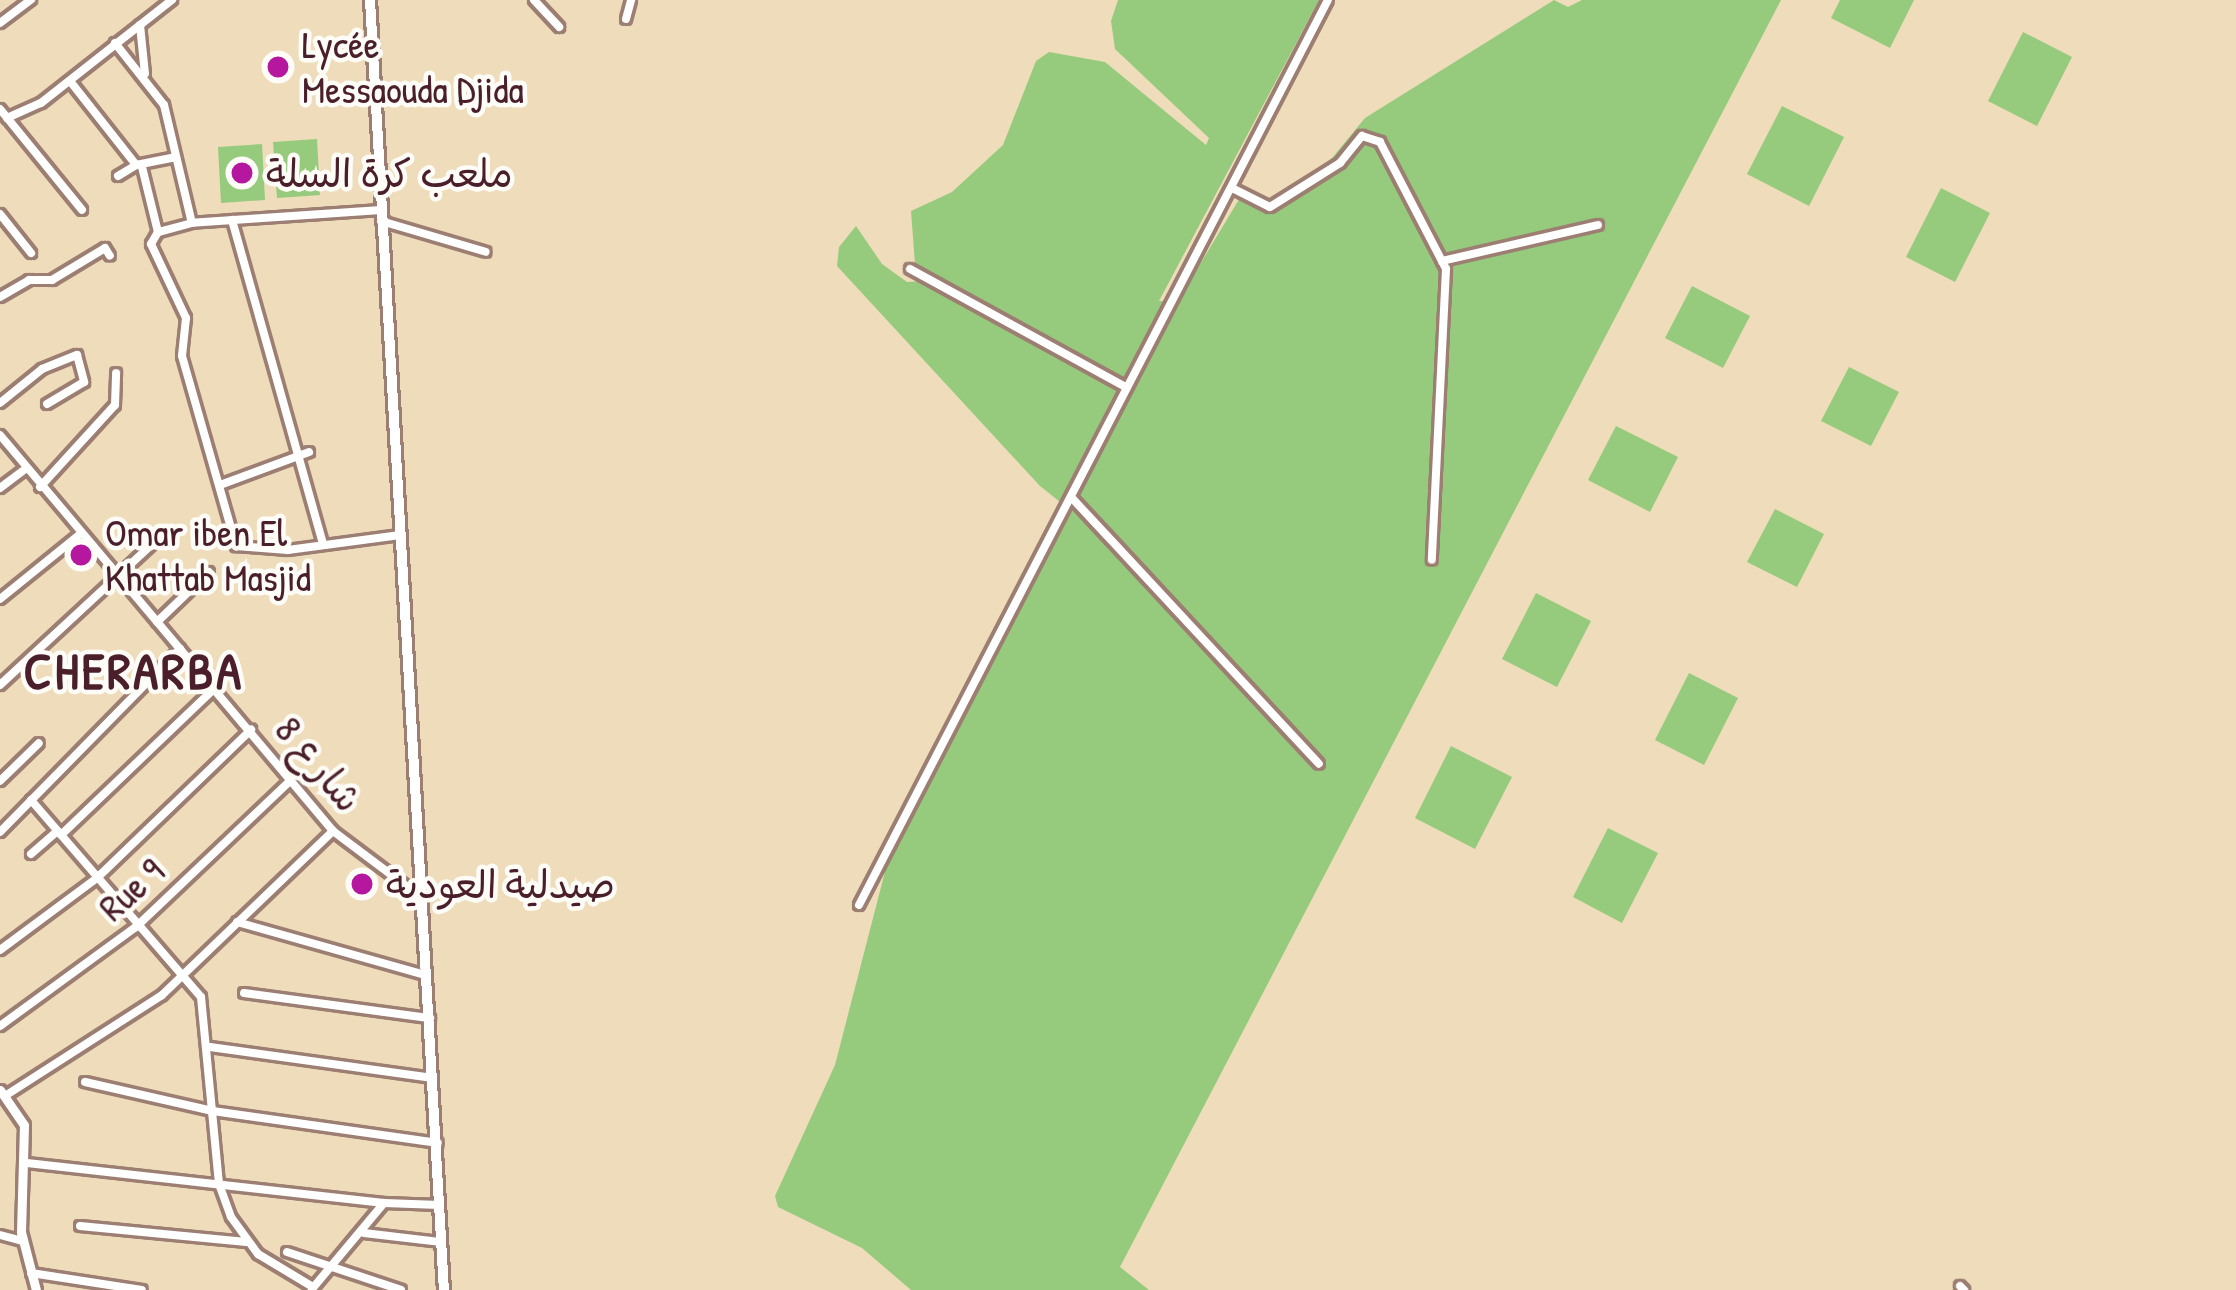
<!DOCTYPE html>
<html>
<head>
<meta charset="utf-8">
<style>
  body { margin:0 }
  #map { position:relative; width:2236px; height:1290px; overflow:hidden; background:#efdcba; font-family:"Patrick Hand","Playpen Sans Arabic",sans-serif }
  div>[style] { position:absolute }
  .green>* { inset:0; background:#96cb7d }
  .roads { filter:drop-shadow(3px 0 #9c7e72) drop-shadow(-3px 0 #9c7e72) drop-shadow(0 3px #9c7e72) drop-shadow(0 -3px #9c7e72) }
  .minor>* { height:8px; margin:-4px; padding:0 4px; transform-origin:4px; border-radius:4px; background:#fff }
  .tertiary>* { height:9px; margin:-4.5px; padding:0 4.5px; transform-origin:4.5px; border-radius:4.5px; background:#fff }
  .primary>* { height:10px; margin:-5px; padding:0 5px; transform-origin:5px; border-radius:5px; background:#fff }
  .dots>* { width:33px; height:33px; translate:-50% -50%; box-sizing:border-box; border:6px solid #fdfcf7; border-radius:50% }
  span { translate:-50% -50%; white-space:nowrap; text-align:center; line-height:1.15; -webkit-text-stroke:9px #fdfcf7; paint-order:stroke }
  .poi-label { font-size:39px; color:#4a1f2b }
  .left { translate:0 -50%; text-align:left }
  .street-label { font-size:39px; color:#4a1f2b }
  .district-label { font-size:51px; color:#4a1f2b; font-weight:700; letter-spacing:3px }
</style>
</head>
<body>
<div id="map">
  <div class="green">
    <div style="clip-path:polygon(1118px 0,1319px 0,1159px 301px,1178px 301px,1244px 191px,1267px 205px,1332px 158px,1365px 118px,1554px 0,1568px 7px,1582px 0,1781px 0,1120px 1267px,1149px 1290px,911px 1290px,862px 1248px,778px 1207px,775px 1196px,835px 1065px,888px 860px,1070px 510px,1040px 486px,837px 266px,839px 247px,856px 226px,882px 264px,907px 282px,923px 281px,930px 274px,915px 264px,911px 211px,952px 192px,1003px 145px,1036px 61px,1049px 52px,1105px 62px,1206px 145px,1209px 138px,1115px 49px,1111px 21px)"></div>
    <div style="clip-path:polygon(1840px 0,1914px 0,1890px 48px,1831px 18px)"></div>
    <div style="clip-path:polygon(2023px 32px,2072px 57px,2037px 126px,1988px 101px)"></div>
    <div style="clip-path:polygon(1782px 106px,1844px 137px,1809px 206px,1747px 174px)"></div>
    <div style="clip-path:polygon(317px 139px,320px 195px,277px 198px,273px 142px)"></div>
    <div style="clip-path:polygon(262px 144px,265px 200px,221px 203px,218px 147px)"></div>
    <div style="clip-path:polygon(1941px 188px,1990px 213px,1955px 282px,1906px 257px)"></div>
    <div style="clip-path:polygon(1692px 286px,1750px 316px,1723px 368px,1665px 338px)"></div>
    <div style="clip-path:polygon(1849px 367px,1899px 392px,1871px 446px,1821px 421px)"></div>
    <div style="clip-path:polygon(1616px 426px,1678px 457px,1650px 512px,1588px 480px)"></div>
    <div style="clip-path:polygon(1775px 509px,1824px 534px,1797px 587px,1747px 562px)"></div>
    <div style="clip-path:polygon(1536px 593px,1591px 621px,1557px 687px,1502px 659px)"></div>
    <div style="clip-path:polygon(1689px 673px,1738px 698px,1704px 765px,1655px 740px)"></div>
    <div style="clip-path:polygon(1451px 746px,1512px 777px,1475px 849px,1415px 818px)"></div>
    <div style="clip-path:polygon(1608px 828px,1658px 853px,1622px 923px,1573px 897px)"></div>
  </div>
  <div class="roads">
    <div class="minor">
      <div style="left:534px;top:0;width:37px;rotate:47deg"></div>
      <div style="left:626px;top:19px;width:20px;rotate:-75deg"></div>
      <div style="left:0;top:23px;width:39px;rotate:-37deg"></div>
      <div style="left:140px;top:25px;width:49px;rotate:84.2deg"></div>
      <div style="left:115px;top:43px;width:79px;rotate:51.7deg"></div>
      <div style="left:164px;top:105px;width:121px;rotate:76.7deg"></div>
      <div style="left:70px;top:81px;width:107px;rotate:51.8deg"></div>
      <div style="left:136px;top:165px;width:41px;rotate:-11.3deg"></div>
      <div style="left:0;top:109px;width:130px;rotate:50.9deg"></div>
      <div style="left:7px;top:118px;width:37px;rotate:-24deg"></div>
      <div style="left:41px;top:103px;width:167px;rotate:-38.2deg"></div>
      <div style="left:142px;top:167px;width:67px;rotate:76.2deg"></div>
      <div style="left:118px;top:176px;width:21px;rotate:-31deg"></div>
      <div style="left:1232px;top:188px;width:42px;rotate:26.6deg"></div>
      <div style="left:1270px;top:207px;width:83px;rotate:-32.2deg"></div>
      <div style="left:1340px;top:163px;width:35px;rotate:-51deg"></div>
      <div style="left:1362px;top:136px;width:19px;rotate:18deg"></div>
      <div style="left:1380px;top:142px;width:143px;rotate:62.5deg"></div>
      <div style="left:1446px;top:269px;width:291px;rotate:92.8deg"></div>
      <div style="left:381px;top:210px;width:189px;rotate:176.1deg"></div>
      <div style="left:192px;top:223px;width:35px;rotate:165deg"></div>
      <div style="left:158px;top:232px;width:14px;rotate:120deg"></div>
      <div style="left:151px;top:244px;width:82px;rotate:64.7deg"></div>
      <div style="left:186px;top:318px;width:38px;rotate:96deg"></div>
      <div style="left:182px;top:356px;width:198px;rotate:74.1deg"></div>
      <div style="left:236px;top:546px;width:52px;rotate:4.4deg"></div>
      <div style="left:288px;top:550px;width:113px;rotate:-7.6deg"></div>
      <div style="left:0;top:214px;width:50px;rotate:51.5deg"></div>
      <div style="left:232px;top:220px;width:336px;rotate:74.3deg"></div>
      <div style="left:381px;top:221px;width:109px;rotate:16.4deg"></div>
      <div style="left:1442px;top:261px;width:160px;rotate:-13deg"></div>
      <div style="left:910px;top:269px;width:247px;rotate:28.7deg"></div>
      <div style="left:0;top:297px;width:34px;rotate:-30deg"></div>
      <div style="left:29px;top:280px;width:23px"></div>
      <div style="left:52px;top:280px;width:62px;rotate:-31.1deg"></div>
      <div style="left:105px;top:248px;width:9px;rotate:58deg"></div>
      <div style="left:0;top:403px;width:54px;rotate:-39deg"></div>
      <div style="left:42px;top:369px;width:38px;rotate:-22deg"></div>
      <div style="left:77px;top:355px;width:28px;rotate:75deg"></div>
      <div style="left:84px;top:382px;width:43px;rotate:149.3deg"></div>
      <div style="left:0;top:435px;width:517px;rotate:49.94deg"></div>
      <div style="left:333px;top:831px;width:110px;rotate:36.9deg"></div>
      <div style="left:220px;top:485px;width:95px;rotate:-20.3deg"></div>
      <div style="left:40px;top:487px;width:111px;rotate:-47.6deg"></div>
      <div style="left:115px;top:405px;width:32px;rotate:-88deg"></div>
      <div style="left:0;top:488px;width:31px;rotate:-37deg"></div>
      <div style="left:1071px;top:497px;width:364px;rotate:47.1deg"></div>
      <div style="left:0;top:599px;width:102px;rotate:-39deg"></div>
      <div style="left:157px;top:622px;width:72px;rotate:-43.9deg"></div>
      <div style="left:0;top:685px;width:217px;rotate:-42.8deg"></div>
      <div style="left:0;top:781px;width:54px;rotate:-44.3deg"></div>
      <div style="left:31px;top:800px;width:260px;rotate:49.2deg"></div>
      <div style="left:201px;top:997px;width:188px;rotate:84.5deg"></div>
      <div style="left:219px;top:1184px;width:35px;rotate:70deg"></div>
      <div style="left:231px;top:1217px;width:46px;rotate:53.9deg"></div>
      <div style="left:258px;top:1254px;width:64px;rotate:31deg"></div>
      <div style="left:0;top:832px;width:257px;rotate:-45.5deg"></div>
      <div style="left:61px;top:835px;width:213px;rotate:-43.7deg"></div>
      <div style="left:31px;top:854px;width:35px;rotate:-41deg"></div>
      <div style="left:859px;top:905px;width:1019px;rotate:-62.61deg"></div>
      <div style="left:237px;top:922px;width:196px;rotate:15.7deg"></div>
      <div style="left:0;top:950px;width:121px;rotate:-36.6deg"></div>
      <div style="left:97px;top:878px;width:214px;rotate:-43.9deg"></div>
      <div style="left:244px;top:993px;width:188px;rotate:7.7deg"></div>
      <div style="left:0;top:1026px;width:168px;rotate:-36.1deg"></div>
      <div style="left:136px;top:927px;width:212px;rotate:-43.5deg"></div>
      <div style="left:210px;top:1047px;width:225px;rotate:7.9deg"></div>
      <div style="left:85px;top:1082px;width:131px;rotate:12.8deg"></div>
      <div style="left:213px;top:1111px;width:227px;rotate:8.1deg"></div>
      <div style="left:8px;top:1094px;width:183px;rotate:-32.7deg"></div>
      <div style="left:162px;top:995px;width:237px;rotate:-43.8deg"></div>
      <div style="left:27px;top:1163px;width:359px;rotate:6.4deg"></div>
      <div style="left:80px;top:1226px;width:167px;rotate:5.5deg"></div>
      <div style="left:364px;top:1233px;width:78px;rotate:6.7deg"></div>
      <div style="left:0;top:1235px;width:23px;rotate:15deg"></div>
      <div style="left:287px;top:1252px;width:120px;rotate:18.4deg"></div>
      <div style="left:31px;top:1273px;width:112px;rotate:8.7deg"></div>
      <div style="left:1960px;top:1286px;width:6px;rotate:45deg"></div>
      <div style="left:312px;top:1289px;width:112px;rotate:-50.1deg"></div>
      <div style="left:384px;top:1203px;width:56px;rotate:2deg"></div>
    </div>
    <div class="tertiary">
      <div style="left:0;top:1090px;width:42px;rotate:55.6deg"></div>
      <div style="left:24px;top:1125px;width:107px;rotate:91.6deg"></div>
      <div style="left:21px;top:1232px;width:60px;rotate:75.5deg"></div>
    </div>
    <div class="primary">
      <div style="left:370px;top:0;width:1292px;rotate:86.72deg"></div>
    </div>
  </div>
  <div class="dots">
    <div style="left:278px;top:67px;background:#b5179e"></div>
    <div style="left:242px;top:173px;background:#b5179e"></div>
    <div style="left:81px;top:555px;background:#b5179e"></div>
    <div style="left:362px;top:884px;background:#b5179e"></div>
  </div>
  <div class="poi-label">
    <span class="left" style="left:302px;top:67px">Lycée<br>Messaouda Djida</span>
    <span class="left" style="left:266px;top:173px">ملعب كرة السلة</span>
    <span class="left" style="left:105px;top:555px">Omar iben El<br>Khattab Masjid</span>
    <span class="left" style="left:386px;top:884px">صيدلية العودية</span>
  </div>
  <div class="street-label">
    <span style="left:319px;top:764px;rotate:50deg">شارع 8</span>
    <span style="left:131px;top:889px;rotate:-42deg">Rue 9</span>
  </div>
  <div class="district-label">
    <span style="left:134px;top:671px">CHERARBA</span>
  </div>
</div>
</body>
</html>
